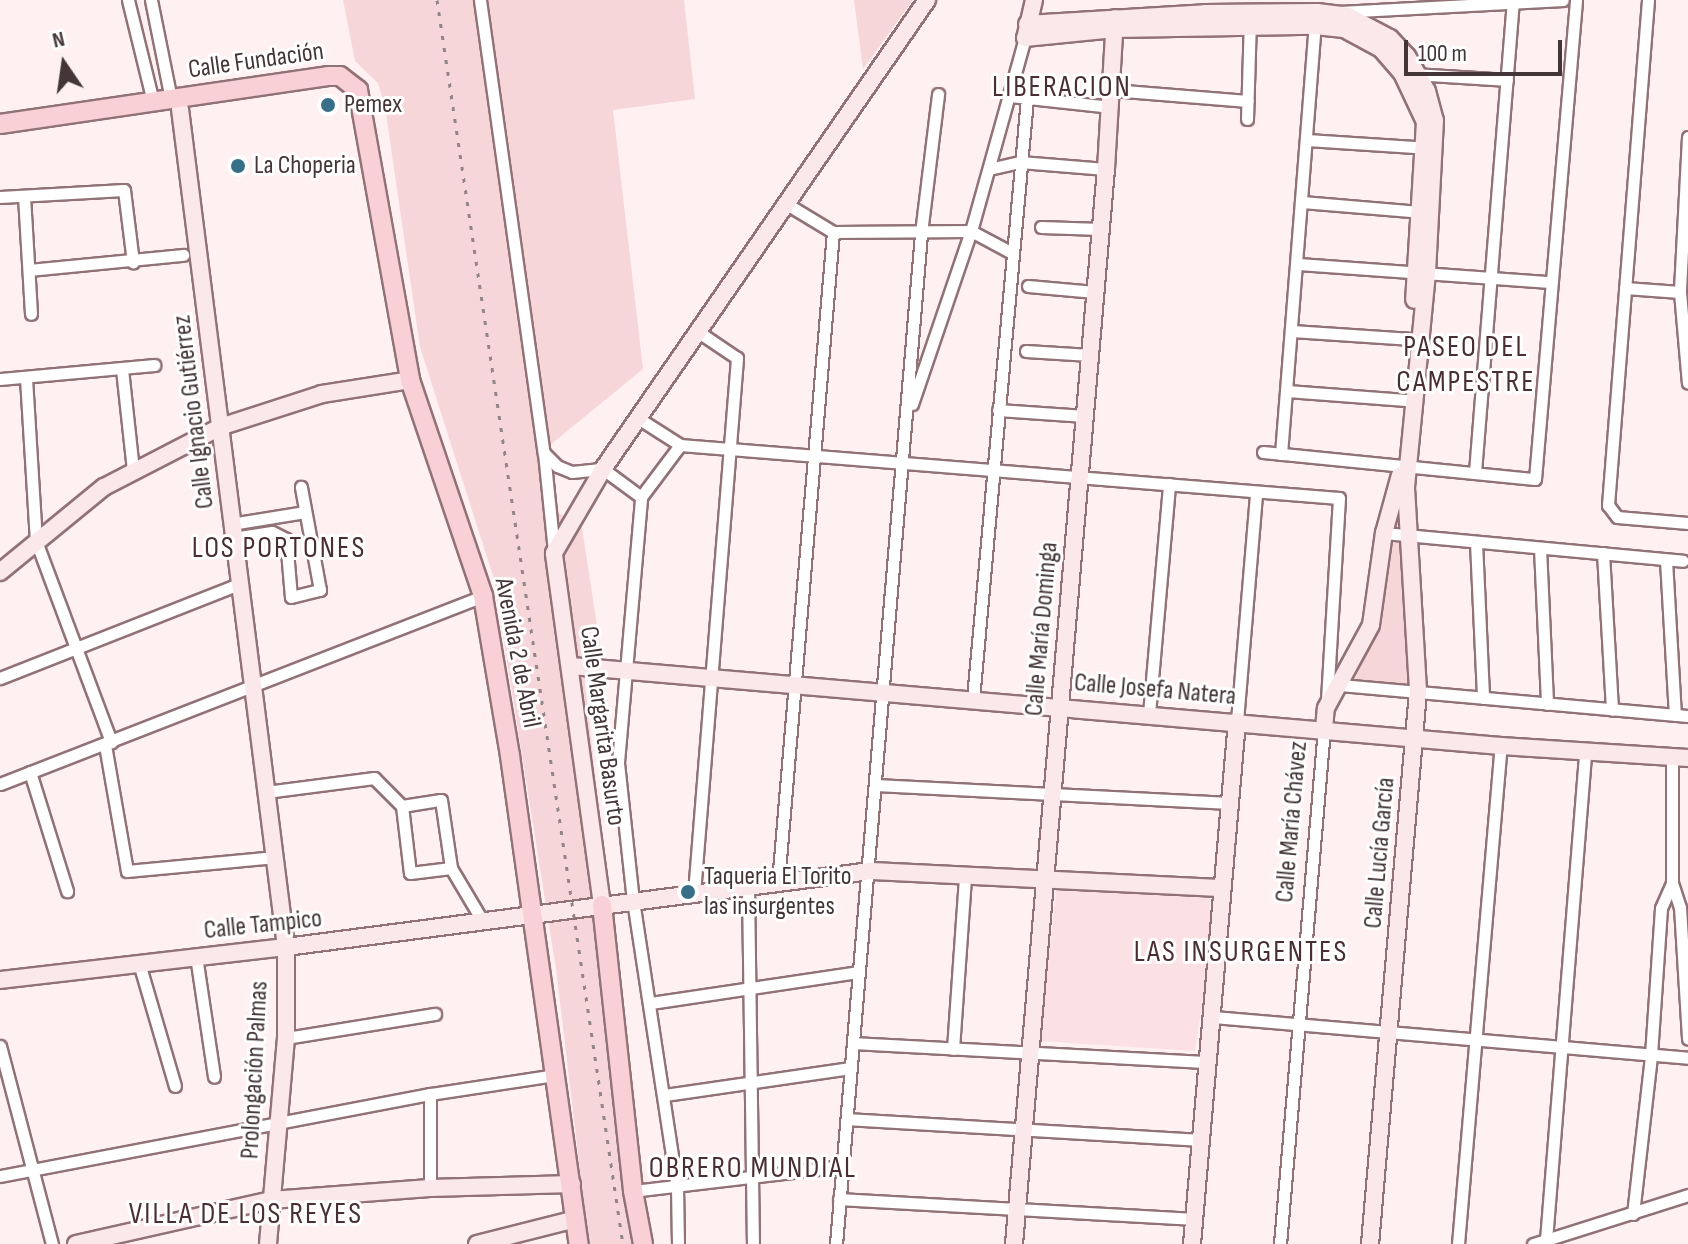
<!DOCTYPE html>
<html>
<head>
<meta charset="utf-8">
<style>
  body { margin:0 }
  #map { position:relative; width:1688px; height:1244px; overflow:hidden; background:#fff0f2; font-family:"Sofia Sans Condensed",sans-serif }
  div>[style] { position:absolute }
  .built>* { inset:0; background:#fce1e4 }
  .green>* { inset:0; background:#f7d6da }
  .roads { filter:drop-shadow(2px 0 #917276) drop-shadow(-2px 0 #917276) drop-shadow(0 2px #917276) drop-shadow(0 -2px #917276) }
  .street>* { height:11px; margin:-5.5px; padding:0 5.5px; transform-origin:5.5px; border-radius:5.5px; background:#fff }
  .secondary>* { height:16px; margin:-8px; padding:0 8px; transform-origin:8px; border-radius:8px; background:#fbe8eb }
  .primary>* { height:18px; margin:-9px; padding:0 9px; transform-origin:9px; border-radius:9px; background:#f8d0d6 }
  .rail>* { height:3px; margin-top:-1.5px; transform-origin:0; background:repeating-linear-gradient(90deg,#938587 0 4px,transparent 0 12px) }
  .dots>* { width:22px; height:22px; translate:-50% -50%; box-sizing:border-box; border:4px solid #fff; border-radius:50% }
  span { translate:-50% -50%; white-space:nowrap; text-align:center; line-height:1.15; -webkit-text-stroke:6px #fff; paint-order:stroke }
  .street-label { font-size:26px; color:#443638 }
  .poi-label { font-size:26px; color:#443638 }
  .left { translate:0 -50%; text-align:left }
  .quarter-label { font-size:30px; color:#492e32; letter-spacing:2px }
  .north { position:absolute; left:24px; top:24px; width:80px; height:80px; -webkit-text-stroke:6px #fff; paint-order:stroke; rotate:347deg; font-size:22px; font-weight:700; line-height:32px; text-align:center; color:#443638 }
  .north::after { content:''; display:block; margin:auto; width:28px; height:36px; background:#443638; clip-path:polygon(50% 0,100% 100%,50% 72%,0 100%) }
  .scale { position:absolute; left:1404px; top:40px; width:158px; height:36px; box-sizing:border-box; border:4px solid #443638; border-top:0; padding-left:10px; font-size:24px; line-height:28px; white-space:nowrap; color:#443638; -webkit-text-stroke:6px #fff; paint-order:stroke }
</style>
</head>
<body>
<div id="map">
  <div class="built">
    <div style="clip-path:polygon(1056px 890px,1210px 898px,1209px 957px,1195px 1051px,1040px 1041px)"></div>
  </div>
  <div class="green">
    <div style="clip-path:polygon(343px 0,684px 0,695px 99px,613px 110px,643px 369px,550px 445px,559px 513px,582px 528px,602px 658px,582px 656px,608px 893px,593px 922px,638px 1244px,589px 1244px,556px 969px,494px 579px,420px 347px,385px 107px,378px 83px,355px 61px)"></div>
    <div style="clip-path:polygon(854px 0,913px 0,863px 69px)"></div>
    <div style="clip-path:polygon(1402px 495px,1411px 642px,1410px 688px,1354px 681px,1376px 633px,1385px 545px)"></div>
  </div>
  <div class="roads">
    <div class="street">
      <div style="left:128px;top:0;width:105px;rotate:76.2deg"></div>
      <div style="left:151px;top:0;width:101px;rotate:78.6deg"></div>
      <div style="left:480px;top:0;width:457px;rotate:82deg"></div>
      <div style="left:544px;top:453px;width:100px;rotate:84.2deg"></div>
      <div style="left:1648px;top:0;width:507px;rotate:94.53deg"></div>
      <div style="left:1608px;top:505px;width:15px;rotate:53deg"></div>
      <div style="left:1617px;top:517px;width:71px;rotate:4.8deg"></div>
      <div style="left:1340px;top:12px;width:223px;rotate:-3.1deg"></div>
      <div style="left:1415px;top:74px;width:92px;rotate:3.7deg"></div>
      <div style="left:1112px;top:90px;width:136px;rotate:4.6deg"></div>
      <div style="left:1010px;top:96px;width:102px;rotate:6.2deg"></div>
      <div style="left:1247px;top:119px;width:99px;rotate:-88.3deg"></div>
      <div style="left:1688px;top:137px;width:155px;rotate:93deg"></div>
      <div style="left:1680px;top:292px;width:91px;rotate:85deg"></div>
      <div style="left:1307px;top:140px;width:123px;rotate:3.7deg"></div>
      <div style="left:989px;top:169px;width:32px;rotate:-13deg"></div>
      <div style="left:1020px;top:162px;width:86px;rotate:4.7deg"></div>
      <div style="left:24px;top:196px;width:118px;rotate:86.6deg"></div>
      <div style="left:0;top:197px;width:124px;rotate:-3.2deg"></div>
      <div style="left:124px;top:190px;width:73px;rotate:82.9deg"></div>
      <div style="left:1302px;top:202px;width:118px;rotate:4.8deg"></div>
      <div style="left:785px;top:203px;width:56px;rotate:31.1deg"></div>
      <div style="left:833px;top:232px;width:138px;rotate:-0.4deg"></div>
      <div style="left:971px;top:231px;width:47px;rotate:28.2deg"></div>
      <div style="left:1041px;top:227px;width:60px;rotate:1.9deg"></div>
      <div style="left:1297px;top:264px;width:255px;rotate:4.1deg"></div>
      <div style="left:29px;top:270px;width:155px;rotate:-5.6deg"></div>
      <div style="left:1028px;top:286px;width:67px;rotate:5.1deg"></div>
      <div style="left:1625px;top:288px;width:55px;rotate:4.2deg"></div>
      <div style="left:1292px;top:331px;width:120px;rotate:3.8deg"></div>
      <div style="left:1026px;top:351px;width:64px;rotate:3.6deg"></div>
      <div style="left:122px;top:369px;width:102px;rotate:83.8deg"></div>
      <div style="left:26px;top:378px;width:163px;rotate:86.5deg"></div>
      <div style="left:36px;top:541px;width:215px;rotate:69.5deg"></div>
      <div style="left:0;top:379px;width:155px;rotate:-5.2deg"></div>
      <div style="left:1287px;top:391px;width:119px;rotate:4.3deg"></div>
      <div style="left:912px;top:404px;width:183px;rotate:-71.2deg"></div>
      <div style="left:971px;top:231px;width:200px;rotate:-74.4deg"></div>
      <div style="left:998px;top:410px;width:87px;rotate:3.9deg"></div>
      <div style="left:638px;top:418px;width:50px;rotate:32.7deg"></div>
      <div style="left:680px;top:445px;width:661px;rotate:4.6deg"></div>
      <div style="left:1339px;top:498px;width:203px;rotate:93.4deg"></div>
      <div style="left:1263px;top:452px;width:273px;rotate:5.7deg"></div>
      <div style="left:1535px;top:479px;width:481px;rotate:-85.1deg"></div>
      <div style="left:544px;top:453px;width:18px;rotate:45deg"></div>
      <div style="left:557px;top:466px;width:16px;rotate:22deg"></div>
      <div style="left:572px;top:472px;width:31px;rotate:-6deg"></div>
      <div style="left:603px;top:469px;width:47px;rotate:36.4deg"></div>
      <div style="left:1281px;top:454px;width:429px;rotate:-85.5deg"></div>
      <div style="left:1475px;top:472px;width:471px;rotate:-85.4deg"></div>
      <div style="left:231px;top:524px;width:75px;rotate:-9.2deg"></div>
      <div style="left:1384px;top:533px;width:300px;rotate:5.3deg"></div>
      <div style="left:233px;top:538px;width:39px;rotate:-9deg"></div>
      <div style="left:272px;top:532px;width:16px;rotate:27deg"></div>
      <div style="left:286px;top:539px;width:58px;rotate:85.1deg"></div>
      <div style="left:291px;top:597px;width:30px;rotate:-14deg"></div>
      <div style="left:320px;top:590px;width:105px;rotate:-100.5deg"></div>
      <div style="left:1476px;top:542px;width:156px;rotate:87.4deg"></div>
      <div style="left:1540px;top:548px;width:156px;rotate:87.4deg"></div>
      <div style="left:1603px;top:553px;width:157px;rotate:86.7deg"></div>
      <div style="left:1666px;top:560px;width:155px;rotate:86.7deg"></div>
      <div style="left:0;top:678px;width:257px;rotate:-21.5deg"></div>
      <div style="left:1340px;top:685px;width:349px;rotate:5.1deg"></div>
      <div style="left:973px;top:699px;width:602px;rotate:-84.86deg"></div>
      <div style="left:1149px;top:714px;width:231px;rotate:-85deg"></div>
      <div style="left:1237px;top:721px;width:229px;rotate:-85.2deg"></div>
      <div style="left:105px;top:745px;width:128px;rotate:80.1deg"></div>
      <div style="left:127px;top:871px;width:149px;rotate:-5.4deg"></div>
      <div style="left:1672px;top:757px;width:126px;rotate:90deg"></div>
      <div style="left:1672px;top:883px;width:25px;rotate:72deg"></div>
      <div style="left:1680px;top:907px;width:132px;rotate:86.5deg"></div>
      <div style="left:30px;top:772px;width:125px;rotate:72.7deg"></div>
      <div style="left:0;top:784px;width:518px;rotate:-21.27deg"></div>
      <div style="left:876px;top:785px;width:354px;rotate:2.9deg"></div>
      <div style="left:266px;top:792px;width:109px;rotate:-7.4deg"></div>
      <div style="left:374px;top:778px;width:40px;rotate:45deg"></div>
      <div style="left:402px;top:806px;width:67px;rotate:83.2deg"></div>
      <div style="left:410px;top:873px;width:41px;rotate:-7deg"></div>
      <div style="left:402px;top:806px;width:39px;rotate:-9deg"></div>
      <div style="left:441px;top:800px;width:69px;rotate:81.6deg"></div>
      <div style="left:451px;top:868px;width:63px;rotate:59.3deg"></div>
      <div style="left:778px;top:883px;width:653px;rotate:-85.17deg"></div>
      <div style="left:748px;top:887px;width:357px;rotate:89.2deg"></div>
      <div style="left:694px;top:893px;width:537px;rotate:-85.4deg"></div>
      <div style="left:737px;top:358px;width:48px;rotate:-146deg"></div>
      <div style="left:196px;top:956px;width:122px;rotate:81.5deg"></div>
      <div style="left:139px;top:963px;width:128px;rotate:73.7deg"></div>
      <div style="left:651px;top:1003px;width:210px;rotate:-8.5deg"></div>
      <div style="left:1213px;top:1017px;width:477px;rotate:4.9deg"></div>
      <div style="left:286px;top:1038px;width:151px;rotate:-9.2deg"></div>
      <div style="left:853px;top:1043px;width:356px;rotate:3.1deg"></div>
      <div style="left:0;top:1046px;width:205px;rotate:75.3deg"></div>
      <div style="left:953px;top:1049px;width:173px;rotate:-86deg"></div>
      <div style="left:665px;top:1095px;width:187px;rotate:-8.3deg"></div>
      <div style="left:847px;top:1119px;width:354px;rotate:3.4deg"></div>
      <div style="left:0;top:1176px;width:438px;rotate:-10.8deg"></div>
      <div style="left:430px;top:1094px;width:127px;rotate:-8.6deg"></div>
      <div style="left:430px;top:1188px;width:94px;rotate:-90deg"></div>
      <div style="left:633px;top:1191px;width:210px;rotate:-6.8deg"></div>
      <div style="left:839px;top:1199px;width:356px;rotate:3.2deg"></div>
      <div style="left:1633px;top:1214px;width:160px;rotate:-83.5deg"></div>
      <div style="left:1651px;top:1055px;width:147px;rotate:-86.1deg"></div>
      <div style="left:1661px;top:908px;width:27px;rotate:-66deg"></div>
      <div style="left:1546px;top:1240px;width:491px;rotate:-85.4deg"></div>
      <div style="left:678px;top:1244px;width:56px;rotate:-91deg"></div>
      <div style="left:677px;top:1188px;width:290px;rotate:-98.7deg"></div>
      <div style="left:633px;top:901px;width:140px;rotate:-96.2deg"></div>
      <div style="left:618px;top:762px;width:266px;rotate:-85deg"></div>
      <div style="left:641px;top:497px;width:65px;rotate:-53.1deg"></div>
      <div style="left:836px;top:1244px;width:1015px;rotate:-85.19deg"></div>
      <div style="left:921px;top:233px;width:140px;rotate:-83deg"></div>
      <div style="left:1280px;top:1244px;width:517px;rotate:-85.12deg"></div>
      <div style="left:1458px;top:1244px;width:500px;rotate:-85.1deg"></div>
      <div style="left:1533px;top:1244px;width:163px;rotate:-17.5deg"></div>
    </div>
    <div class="secondary">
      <div style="left:1034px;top:0;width:39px;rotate:103deg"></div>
      <div style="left:1025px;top:38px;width:90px;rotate:-5.7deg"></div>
      <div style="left:1115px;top:29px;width:200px;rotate:-0.9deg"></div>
      <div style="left:1315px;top:26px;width:29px;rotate:6deg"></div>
      <div style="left:1344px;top:29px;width:42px;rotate:28.4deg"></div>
      <div style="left:1381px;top:49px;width:32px;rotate:49deg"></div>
      <div style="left:1402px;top:73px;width:54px;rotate:64.9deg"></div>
      <div style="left:1425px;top:122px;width:178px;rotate:93.5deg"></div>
      <div style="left:1027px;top:24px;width:178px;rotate:-3.5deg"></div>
      <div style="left:1205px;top:13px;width:112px;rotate:-0.5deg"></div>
      <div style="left:1317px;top:12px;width:31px;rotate:7deg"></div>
      <div style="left:1348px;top:16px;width:47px;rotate:27.6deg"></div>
      <div style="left:1390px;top:38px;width:25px;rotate:47deg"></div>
      <div style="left:1407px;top:56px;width:40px;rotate:60.3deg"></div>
      <div style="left:1427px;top:91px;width:30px;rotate:75deg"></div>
      <div style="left:1435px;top:120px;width:153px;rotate:93deg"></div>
      <div style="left:1427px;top:273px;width:216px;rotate:95.6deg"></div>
      <div style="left:1406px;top:488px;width:204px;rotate:86.6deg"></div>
      <div style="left:1418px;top:692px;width:554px;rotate:94.97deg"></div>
      <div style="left:180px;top:109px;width:845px;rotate:82.79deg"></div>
      <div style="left:286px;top:947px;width:91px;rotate:90deg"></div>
      <div style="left:286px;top:1038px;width:207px;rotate:95deg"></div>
      <div style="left:0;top:572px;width:134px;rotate:-39.3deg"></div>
      <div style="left:104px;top:487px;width:131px;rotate:-27.3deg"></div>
      <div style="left:220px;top:427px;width:107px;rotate:-17.9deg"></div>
      <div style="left:322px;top:394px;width:89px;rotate:-9deg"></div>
      <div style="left:571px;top:666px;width:933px;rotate:4.92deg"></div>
      <div style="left:1501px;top:746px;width:187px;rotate:3.7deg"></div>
      <div style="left:1324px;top:729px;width:21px;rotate:-85deg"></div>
      <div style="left:1326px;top:708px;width:94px;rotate:-61.5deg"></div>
      <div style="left:1371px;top:625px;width:93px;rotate:-82deg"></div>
      <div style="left:1384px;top:533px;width:60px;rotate:-74.6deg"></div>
      <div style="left:602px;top:905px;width:355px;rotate:-97.8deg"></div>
      <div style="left:554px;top:553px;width:97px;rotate:-59.7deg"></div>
      <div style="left:603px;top:469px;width:570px;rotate:-55.36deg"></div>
      <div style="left:0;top:980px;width:288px;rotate:-6.6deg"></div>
      <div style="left:286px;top:947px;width:589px;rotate:-7.41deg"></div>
      <div style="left:870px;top:871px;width:352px;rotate:2.8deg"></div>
      <div style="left:76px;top:1244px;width:200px;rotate:-12.7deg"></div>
      <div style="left:271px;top:1200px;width:159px;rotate:-4.3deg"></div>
      <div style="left:430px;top:1188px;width:142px;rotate:-1.6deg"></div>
      <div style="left:477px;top:1244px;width:102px;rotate:-14.2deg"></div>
      <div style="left:1014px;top:1244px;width:1079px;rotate:-85.11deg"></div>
      <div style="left:1106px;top:169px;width:151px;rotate:-86.6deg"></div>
      <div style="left:1192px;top:1244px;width:525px;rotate:-85.08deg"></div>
    </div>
    <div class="primary">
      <div style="left:0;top:124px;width:331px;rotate:-8.3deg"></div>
      <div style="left:328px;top:76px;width:12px"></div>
      <div style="left:340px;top:76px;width:23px;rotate:38deg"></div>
      <div style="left:358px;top:90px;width:295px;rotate:79.8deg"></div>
      <div style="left:410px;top:380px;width:228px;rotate:71.3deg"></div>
      <div style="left:483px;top:596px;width:162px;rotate:80.4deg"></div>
      <div style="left:510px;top:756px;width:493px;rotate:82deg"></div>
      <div style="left:602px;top:905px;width:288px;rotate:83.8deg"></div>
      <div style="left:633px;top:1191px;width:54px;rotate:79.3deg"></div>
    </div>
  </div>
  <div class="rail">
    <div style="left:437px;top:0;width:1258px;rotate:81.5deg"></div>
  </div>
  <div class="dots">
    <div style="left:328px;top:105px;background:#376f89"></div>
    <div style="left:238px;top:166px;background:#376f89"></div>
    <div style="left:688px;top:892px;background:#376f89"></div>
  </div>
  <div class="street-label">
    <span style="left:256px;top:61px;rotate:-8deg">Calle Fundación</span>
    <span style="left:194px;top:412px;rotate:-97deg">Calle Ignacio Gutiérrez</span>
    <span style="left:1042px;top:629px;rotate:-85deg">Calle María Dominga</span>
    <span style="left:517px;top:653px;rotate:79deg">Avenida 2 de Abril</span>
    <span style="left:1155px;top:690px;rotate:5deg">Calle Josefa Natera</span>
    <span style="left:602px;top:726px;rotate:82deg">Calle Margarita Basurto</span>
    <span style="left:1292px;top:822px;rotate:-85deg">Calle María Chávez</span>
    <span style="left:1380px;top:853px;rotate:-85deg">Calle Lucía García</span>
    <span style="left:263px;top:925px;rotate:-6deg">Calle Tampico</span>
    <span style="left:255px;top:1070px;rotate:-87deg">Prolongación Palmas</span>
  </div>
  <div class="poi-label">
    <span class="left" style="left:344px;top:105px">Pemex</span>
    <span class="left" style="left:254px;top:166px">La Choperia</span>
    <span class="left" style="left:704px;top:892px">Taqueria El Torito<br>las insurgentes</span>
  </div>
  <div class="quarter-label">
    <span style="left:1062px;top:87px">LIBERACION</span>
    <span style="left:1466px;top:364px">PASEO DEL<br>CAMPESTRE</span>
    <span style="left:279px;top:548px">LOS PORTONES</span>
    <span style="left:1241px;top:952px">LAS INSURGENTES</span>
    <span style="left:753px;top:1168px">OBRERO MUNDIAL</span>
    <span style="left:246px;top:1214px">VILLA DE LOS REYES</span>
  </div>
  <div class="north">N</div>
  <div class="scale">100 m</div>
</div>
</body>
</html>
